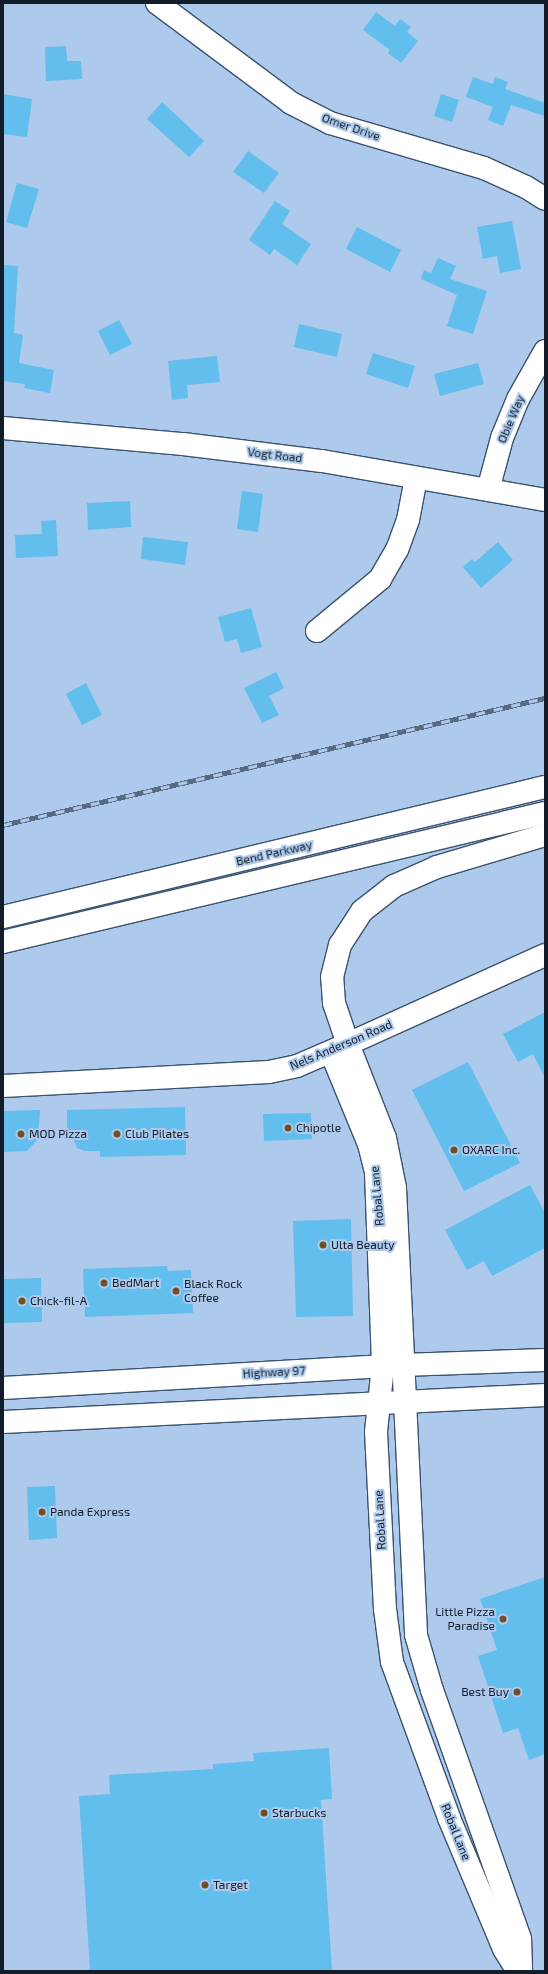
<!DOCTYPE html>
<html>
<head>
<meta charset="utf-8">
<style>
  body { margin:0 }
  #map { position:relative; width:548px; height:1974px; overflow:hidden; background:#adc9eb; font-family:"Exo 2",sans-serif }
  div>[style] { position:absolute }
  .building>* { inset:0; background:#62beed }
  .roads { filter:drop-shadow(1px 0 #3a526f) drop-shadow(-1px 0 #3a526f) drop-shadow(0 1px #3a526f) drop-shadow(0 -1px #3a526f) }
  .minor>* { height:22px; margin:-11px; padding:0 11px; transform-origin:11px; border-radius:11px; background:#fff }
  .major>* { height:22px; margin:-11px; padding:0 11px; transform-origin:11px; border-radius:11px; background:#fff }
  .highway>* { height:22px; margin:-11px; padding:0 11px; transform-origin:11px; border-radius:11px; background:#fff }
  .rail>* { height:4.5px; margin-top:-2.25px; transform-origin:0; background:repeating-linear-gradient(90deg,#adc9eb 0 9px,#586a80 0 18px); box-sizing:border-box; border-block:1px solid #586a80 }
  .dots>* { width:11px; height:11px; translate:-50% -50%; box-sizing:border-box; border:2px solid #adc9eb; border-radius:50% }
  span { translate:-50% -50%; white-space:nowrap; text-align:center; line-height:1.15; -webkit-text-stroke:4px #adc9eb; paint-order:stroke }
  .street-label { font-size:12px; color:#131d29 }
  .poi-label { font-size:12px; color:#131d29 }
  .left { translate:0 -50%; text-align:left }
  .right { translate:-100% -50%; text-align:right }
  .frame { position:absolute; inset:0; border:4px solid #131d29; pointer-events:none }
</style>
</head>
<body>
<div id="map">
  <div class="building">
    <div style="clip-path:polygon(376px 12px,395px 26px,400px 19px,411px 27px,407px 32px,418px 41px,401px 63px,388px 53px,390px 50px,363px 30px)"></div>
    <div style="clip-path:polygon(66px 46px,67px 61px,81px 61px,82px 79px,46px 81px,45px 47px)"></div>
    <div style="clip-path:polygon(473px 77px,493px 84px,495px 77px,508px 82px,505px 89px,545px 103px,545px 116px,511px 105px,503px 126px,488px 120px,493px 107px,466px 97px)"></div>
    <div style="clip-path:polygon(3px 94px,32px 99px,27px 137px,3px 134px)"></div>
    <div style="clip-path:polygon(441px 94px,459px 100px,452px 122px,434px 116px)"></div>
    <div style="clip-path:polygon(162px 102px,204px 141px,189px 157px,147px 119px)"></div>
    <div style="clip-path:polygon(248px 151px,279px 173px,264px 193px,233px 172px)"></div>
    <div style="clip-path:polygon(17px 183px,39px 189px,27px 228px,6px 222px)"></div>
    <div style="clip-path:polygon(275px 201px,290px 211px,282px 224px,311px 244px,297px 265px,274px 249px,270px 255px,249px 240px)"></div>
    <div style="clip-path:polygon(512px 221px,521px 269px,500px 273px,497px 256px,483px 259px,477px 227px)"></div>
    <div style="clip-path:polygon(357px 227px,401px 250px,390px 272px,346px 249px)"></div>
    <div style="clip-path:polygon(438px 258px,456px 266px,450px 279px,487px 291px,473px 334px,447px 326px,457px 295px,421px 279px,424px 270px,431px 273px)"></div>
    <div style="clip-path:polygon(3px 265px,18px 266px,14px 333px,23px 335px,19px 363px,54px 370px,50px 393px,24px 388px,25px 384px,3px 381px)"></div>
    <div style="clip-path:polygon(119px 320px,132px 344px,110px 355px,98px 331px)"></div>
    <div style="clip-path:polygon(299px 324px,342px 334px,337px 357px,294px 347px)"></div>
    <div style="clip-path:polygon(373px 353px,415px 366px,408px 388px,366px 374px)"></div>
    <div style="clip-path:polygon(217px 356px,220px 382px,187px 385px,188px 398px,172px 400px,168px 361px)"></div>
    <div style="clip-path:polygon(478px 363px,484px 384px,440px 396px,434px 374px)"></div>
    <div style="clip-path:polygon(242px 491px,263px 494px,258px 532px,237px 529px)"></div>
    <div style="clip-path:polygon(130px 501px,131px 527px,88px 530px,87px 503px)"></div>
    <div style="clip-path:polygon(56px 520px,58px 556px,16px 558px,15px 535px,42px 534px,41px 521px)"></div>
    <div style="clip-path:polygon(143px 537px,188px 542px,185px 565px,141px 559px)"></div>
    <div style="clip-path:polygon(498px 542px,513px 560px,481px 588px,463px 567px,472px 559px,475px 562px)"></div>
    <div style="clip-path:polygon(251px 608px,262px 647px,241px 653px,237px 639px,225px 642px,218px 617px)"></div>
    <div style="clip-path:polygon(276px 672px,284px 688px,269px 696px,279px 715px,262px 723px,244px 688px)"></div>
    <div style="clip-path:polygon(86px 683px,102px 715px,82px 725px,66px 694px)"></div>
    <div style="clip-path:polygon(545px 1012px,545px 1078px,533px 1054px,518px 1062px,503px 1034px)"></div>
    <div style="clip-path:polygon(468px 1062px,520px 1163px,464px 1191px,412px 1090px)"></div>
    <div style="clip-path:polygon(185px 1107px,186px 1155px,100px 1157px,100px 1151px,85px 1151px,77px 1148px,71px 1134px,67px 1134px,67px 1110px)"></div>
    <div style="clip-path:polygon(40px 1110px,38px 1139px,27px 1151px,3px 1152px,3px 1111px)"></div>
    <div style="clip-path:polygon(311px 1113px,312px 1139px,264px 1141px,263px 1114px)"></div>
    <div style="clip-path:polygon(530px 1185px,545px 1213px,545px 1248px,492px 1276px,484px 1261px,467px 1270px,445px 1230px)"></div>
    <div style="clip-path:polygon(351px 1219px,353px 1316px,296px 1317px,293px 1221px)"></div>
    <div style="clip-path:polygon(167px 1266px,168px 1271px,191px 1270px,193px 1313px,85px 1317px,83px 1269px)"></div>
    <div style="clip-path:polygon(41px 1278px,42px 1322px,3px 1323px,3px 1279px)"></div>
    <div style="clip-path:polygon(55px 1486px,57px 1538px,29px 1540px,27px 1487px)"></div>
    <div style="clip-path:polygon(545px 1577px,545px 1754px,529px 1760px,518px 1728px,503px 1733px,478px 1656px,497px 1650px,480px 1599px)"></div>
    <div style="clip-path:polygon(329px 1748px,332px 1799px,321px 1800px,332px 1971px,90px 1971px,79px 1796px,110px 1794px,109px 1775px,213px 1769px,213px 1764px,254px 1761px,253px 1753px)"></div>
  </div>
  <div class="roads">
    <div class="minor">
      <div style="left:157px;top:3px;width:167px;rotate:36.7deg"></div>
      <div style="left:291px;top:103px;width:44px;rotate:27.1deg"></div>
      <div style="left:330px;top:123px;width:160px;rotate:16.3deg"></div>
      <div style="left:484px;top:168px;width:46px;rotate:24.3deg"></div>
      <div style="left:526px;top:187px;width:22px;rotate:32deg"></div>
      <div style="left:3px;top:428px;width:181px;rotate:5.1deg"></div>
      <div style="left:183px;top:444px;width:140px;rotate:7deg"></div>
      <div style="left:322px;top:461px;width:226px;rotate:9.9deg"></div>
      <div style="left:488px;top:490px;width:54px;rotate:-74.9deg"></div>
      <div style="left:502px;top:438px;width:42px;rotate:-67.7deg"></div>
      <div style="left:518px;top:399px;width:55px;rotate:-60.6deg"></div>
      <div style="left:317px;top:631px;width:82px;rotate:-39.5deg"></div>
      <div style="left:380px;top:579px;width:34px;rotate:-60deg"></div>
      <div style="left:397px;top:550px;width:32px;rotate:-70deg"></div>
      <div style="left:408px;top:520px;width:43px;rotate:-79.2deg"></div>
      <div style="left:331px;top:1052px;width:100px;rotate:67.6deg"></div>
      <div style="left:369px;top:1144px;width:30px;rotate:76deg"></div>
      <div style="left:376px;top:1173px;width:193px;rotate:87.9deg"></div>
      <div style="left:3px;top:1086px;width:266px;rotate:-3deg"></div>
      <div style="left:269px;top:1072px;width:29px;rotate:-12deg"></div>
      <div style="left:297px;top:1066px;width:56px;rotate:-23.3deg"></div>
      <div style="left:348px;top:1044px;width:216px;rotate:-24.3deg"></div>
    </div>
    <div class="major">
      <div style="left:348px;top:1044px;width:101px;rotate:68.5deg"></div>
      <div style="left:385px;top:1138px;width:51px;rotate:78.7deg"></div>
      <div style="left:395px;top:1188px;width:447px;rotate:87.3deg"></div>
      <div style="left:416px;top:1635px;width:57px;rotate:73.8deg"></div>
      <div style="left:432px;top:1690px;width:264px;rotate:70.5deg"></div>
      <div style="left:520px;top:1939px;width:32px;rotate:88deg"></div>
      <div style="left:383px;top:1366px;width:66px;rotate:96.1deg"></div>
      <div style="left:376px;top:1432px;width:177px;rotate:87.1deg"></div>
      <div style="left:385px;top:1609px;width:53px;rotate:82.5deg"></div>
      <div style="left:392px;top:1662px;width:166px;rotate:69.9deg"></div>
      <div style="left:449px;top:1818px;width:142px;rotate:67.2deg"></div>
      <div style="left:504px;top:1949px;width:26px;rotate:58deg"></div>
      <div style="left:3px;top:1388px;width:400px;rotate:-3.3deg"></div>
      <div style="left:402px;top:1365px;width:143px;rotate:-2deg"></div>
      <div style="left:3px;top:1422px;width:543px;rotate:-2.85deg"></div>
    </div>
    <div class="highway">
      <div style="left:3px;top:917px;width:557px;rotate:-13.49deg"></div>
      <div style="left:3px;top:942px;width:557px;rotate:-13.39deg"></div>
      <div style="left:348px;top:1044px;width:43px;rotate:-108.9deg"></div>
      <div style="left:334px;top:1003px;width:26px;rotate:-94deg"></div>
      <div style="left:332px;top:977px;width:33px;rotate:-76deg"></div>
      <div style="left:340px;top:945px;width:40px;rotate:-57.1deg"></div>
      <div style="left:362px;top:911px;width:41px;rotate:-38deg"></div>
      <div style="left:394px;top:886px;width:47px;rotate:-23.8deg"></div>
      <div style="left:437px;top:867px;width:113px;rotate:-16.5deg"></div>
    </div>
  </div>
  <div class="rail">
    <div style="left:3px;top:825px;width:557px;rotate:-13.19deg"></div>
  </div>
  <div class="dots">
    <div style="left:288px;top:1128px;background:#6f5025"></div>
    <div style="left:21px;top:1134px;background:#6f5025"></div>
    <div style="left:117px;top:1134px;background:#6f5025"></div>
    <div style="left:454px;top:1150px;background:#6f5025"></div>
    <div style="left:323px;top:1245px;background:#6f5025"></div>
    <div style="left:104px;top:1283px;background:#6f5025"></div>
    <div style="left:176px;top:1291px;background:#6f5025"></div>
    <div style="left:22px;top:1301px;background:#6f5025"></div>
    <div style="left:42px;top:1512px;background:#6f5025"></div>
    <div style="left:503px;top:1619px;background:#6f5025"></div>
    <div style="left:517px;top:1692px;background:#6f5025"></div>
    <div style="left:264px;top:1813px;background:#6f5025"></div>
    <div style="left:205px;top:1885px;background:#6f5025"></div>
  </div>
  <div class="street-label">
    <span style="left:351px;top:127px;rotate:19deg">Omer Drive</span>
    <span style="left:511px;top:419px;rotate:-67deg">Obie Way</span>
    <span style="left:275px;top:455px;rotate:7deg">Vogt Road</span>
    <span style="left:274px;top:853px;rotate:-13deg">Bend Parkway</span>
    <span style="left:341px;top:1045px;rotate:-23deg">Nels Anderson Road</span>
    <span style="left:377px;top:1196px;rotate:-95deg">Robal Lane</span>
    <span style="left:274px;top:1372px;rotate:-3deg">Highway 97</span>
    <span style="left:380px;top:1520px;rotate:-93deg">Robal Lane</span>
    <span style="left:456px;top:1832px;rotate:68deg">Robal Lane</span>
  </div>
  <div class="poi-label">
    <span class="left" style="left:296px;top:1128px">Chipotle</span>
    <span class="left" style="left:29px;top:1134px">MOD Pizza</span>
    <span class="left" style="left:125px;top:1134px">Club Pilates</span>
    <span class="left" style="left:462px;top:1150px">OXARC Inc.</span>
    <span class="left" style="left:331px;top:1245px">Ulta Beauty</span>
    <span class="left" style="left:112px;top:1283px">BedMart</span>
    <span class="left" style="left:184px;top:1291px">Black Rock<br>Coffee</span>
    <span class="left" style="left:30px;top:1301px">Chick-fil-A</span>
    <span class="left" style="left:50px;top:1512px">Panda Express</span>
    <span class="right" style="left:495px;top:1619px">Little Pizza<br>Paradise</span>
    <span class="right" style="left:509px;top:1692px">Best Buy</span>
    <span class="left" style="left:272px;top:1813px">Starbucks</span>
    <span class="left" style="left:213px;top:1885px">Target</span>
  </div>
  <div class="frame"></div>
</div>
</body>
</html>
